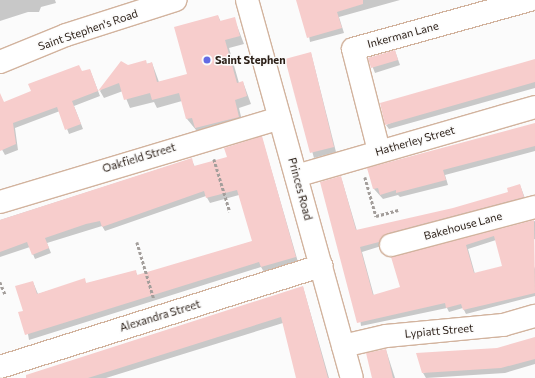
<!DOCTYPE html>
<html>
<head>
<meta charset="utf-8">
<style>
  body { margin:0 }
  #map { position:relative; width:535px; height:378px; overflow:hidden; background:#fbfbfb; font-family:Commissioner,sans-serif }
  div>[style] { position:absolute }
  .shadow>* { inset:0; background:#0003 }
  .building>* { inset:0; background:#f7cdcc }
  .path>* { height:2.5px; margin-top:-1.25px; transform-origin:0; background:repeating-linear-gradient(90deg,#a39e9b 0 3px,transparent 0 5px) }
  .roads { filter:drop-shadow(1px 0 #d2b39e) drop-shadow(-1px 0 #d2b39e) drop-shadow(0 1px #d2b39e) drop-shadow(0 -1px #d2b39e) }
  .minor>* { height:22px; margin:-11px; padding:0 11px; transform-origin:11px; border-radius:11px; background:#fff }
  .dots>* { width:11px; height:11px; translate:-50% -50%; box-sizing:border-box; border:2px solid #fbfbfb; border-radius:50% }
  span { translate:-50% -50%; white-space:nowrap; text-align:center; line-height:1.15; -webkit-text-stroke:3px #fbfbfb; paint-order:stroke }
  .street-label { font-size:11px; color:#2a1e16 }
  .poi-label { font-size:11px; color:#2a1e16; font-weight:700 }
  .left { translate:0 -50%; text-align:left }
</style>
</head>
<body>
<div id="map">
  <div class="shadow">
    <div style="clip-path:polygon(0 0,55px 0,56px 3px,41px 7px,39px 12px,28px 12px,0 21px)"></div>
    <div style="clip-path:polygon(303px 0,400px 0,339px 17px,344px 33px,310px 42px)"></div>
    <div style="clip-path:polygon(218px 16px,221px 22px,234px 18px,244px 44px,229px 48px,239px 83px,243px 82px,251px 104px,239px 108px,243px 125px,201px 136px,187px 119px,182px 101px,157px 108px,154px 102px,130px 108px,123px 91px,104px 98px,100px 91px,121px 62px,128px 66px,152px 63px,159px 82px,188px 75px)"></div>
    <div style="clip-path:polygon(395px 51px,400px 65px,375px 73px,369px 58px)"></div>
    <div style="clip-path:polygon(311px 53px,336px 152px,314px 158px,286px 60px)"></div>
    <div style="clip-path:polygon(535px 60px,535px 88px,389px 129px,386px 125px)"></div>
    <div style="clip-path:polygon(90px 70px,100px 96px,74px 106px,83px 129px,69px 134px,60px 111px,15px 128px,18px 150px,5px 155px,0 146px,0 96px,4px 103px)"></div>
    <div style="clip-path:polygon(535px 124px,535px 151px,445px 175px,448px 185px,400px 197px,398px 195px,383px 199px,374px 189px,368px 169px)"></div>
    <div style="clip-path:polygon(262px 138px,298px 262px,264px 272px,261px 267px,29px 340px,24px 311px,33px 282px,38px 294px,84px 280px,87px 284px,135px 271px,138px 276px,254px 241px,239px 195px,210px 203px,206px 196px,105px 231px,102px 226px,47px 243px,51px 253px,35px 259px,30px 247px,0 257px,0 220px,191px 159px,195px 167px,228px 158px)"></div>
    <div style="clip-path:polygon(evenodd,341px 177px,357px 231px,454px 209px,509px 193px,520px 185px,526px 201px,362px 252px,374px 296px,401px 288px,392px 258px,535px 221px,535px 239px,525px 242px,535px 269px,535px 296px,466px 314px,463px 308px,449px 312px,447px 308px,361px 326px,341px 177px,496px 240px,503px 267px,475px 274px,468px 249px,496px 240px)"></div>
    <div style="clip-path:polygon(303px 287px,329px 378px,298px 378px,283px 323px,106px 378px,33px 378px)"></div>
    <div style="clip-path:polygon(535px 338px,535px 364px,505px 373px,426px 378px,423px 373px)"></div>
    <div style="clip-path:polygon(386px 350px,395px 378px,373px 378px)"></div>
  </div>
  <div class="building">
    <div style="clip-path:polygon(296px 0,363px 0,363px 4px,337px 12px,342px 28px,307px 38px)"></div>
    <div style="clip-path:polygon(218px 15px,220px 21px,235px 17px,240px 36px,225px 40px,237px 83px,243px 81px,247px 96px,235px 100px,239px 117px,195px 128px,192px 118px,186px 119px,179px 93px,152px 100px,150px 93px,124px 100px,119px 83px,98px 91px,121px 61px,128px 65px,146px 60px,147px 64px,152px 62px,157px 82px,187px 74px,174px 27px)"></div>
    <div style="clip-path:polygon(395px 50px,398px 60px,371px 68px,368px 58px)"></div>
    <div style="clip-path:polygon(311px 52px,334px 147px,310px 153px,285px 59px)"></div>
    <div style="clip-path:polygon(535px 59px,535px 82px,385px 125px,380px 103px)"></div>
    <div style="clip-path:polygon(79px 65px,82px 71px,90px 69px,98px 91px,72px 101px,81px 124px,65px 130px,57px 107px,13px 123px,16px 144px,0 151px,0 93px,4px 102px,31px 91px,28px 84px)"></div>
    <div style="clip-path:polygon(535px 123px,535px 146px,443px 170px,446px 180px,396px 193px,396px 190px,380px 195px,378px 188px,373px 189px,367px 168px)"></div>
    <div style="clip-path:polygon(262px 136px,296px 257px,261px 267px,259px 262px,25px 335px,18px 312px,23px 311px,15px 286px,33px 281px,37px 294px,85px 278px,86px 283px,136px 270px,137px 275px,252px 241px,237px 190px,206px 198px,204px 191px,102px 227px,100px 221px,86px 224px,45px 238px,49px 248px,32px 255px,27px 242px,0 252px,0 220px,192px 158px,194px 166px,227px 157px,224px 148px)"></div>
    <div style="clip-path:polygon(evenodd,341px 176px,356px 230px,453px 208px,508px 192px,507px 188px,520px 184px,524px 197px,388px 233px,379px 242px,360px 247px,373px 295px,400px 287px,391px 257px,534px 220px,535px 293px,463px 310px,461px 304px,446px 308px,445px 303px,357px 323px,320px 182px,341px 176px,494px 236px,502px 266px,474px 273px,466px 245px,494px 236px)"></div>
    <div style="clip-path:polygon(303px 286px,328px 378px,296px 378px,281px 317px,88px 378px,26px 378px,26px 375px)"></div>
    <div style="clip-path:polygon(535px 337px,535px 359px,501px 368px,422px 373px,416px 353px,497px 348px)"></div>
    <div style="clip-path:polygon(386px 349px,393px 378px,372px 378px,366px 353px)"></div>
  </div>
  <div class="path">
    <div style="left:214px;top:159px;width:55px;rotate:73.2deg"></div>
    <div style="left:365px;top:177px;width:41px;rotate:74.2deg"></div>
    <div style="left:376px;top:216px;width:23px;rotate:-15deg"></div>
    <div style="left:137px;top:242px;width:59px;rotate:73.4deg"></div>
    <div style="left:0;top:282px;width:13px;rotate:67deg"></div>
  </div>
  <div class="roads">
    <div class="minor">
      <div style="left:247px;top:0;width:392px;rotate:74.5deg"></div>
      <div style="left:0;top:62px;width:71px;rotate:-22.2deg"></div>
      <div style="left:66px;top:35px;width:115px;rotate:-17.7deg"></div>
      <div style="left:379px;top:151px;width:105px;rotate:-104.3deg"></div>
      <div style="left:353px;top:49px;width:184px;rotate:-15.5deg"></div>
      <div style="left:296px;top:176px;width:249px;rotate:-16.1deg"></div>
      <div style="left:0;top:202px;width:292px;rotate:-16.7deg"></div>
      <div style="left:391px;top:245px;width:149px;rotate:-14.8deg"></div>
      <div style="left:343px;top:346px;width:44px;rotate:-13.1deg"></div>
      <div style="left:386px;top:336px;width:118px;rotate:-5.4deg"></div>
      <div style="left:503px;top:325px;width:33px;rotate:-16deg"></div>
      <div style="left:0;top:367px;width:337px;rotate:-17.5deg"></div>
    </div>
  </div>
  <div class="dots">
    <div style="left:207px;top:60px;background:#636be4"></div>
  </div>
  <div class="street-label">
    <span style="left:88px;top:30px;rotate:-19deg">Saint Stephen's Road</span>
    <span style="left:403px;top:35px;rotate:-15deg">Inkerman Lane</span>
    <span style="left:415px;top:141px;rotate:-16deg">Hatherley Street</span>
    <span style="left:139px;top:158px;rotate:-17deg">Oakfield Street</span>
    <span style="left:300px;top:189px;rotate:75deg">Princes Road</span>
    <span style="left:463px;top:226px;rotate:-15deg">Bakehouse Lane</span>
    <span style="left:160px;top:316px;rotate:-17deg">Alexandra Street</span>
    <span style="left:439px;top:331px;rotate:-5deg">Lypiatt Street</span>
  </div>
  <div class="poi-label">
    <span class="left" style="left:215px;top:60px">Saint Stephen</span>
  </div>
</div>
</body>
</html>
